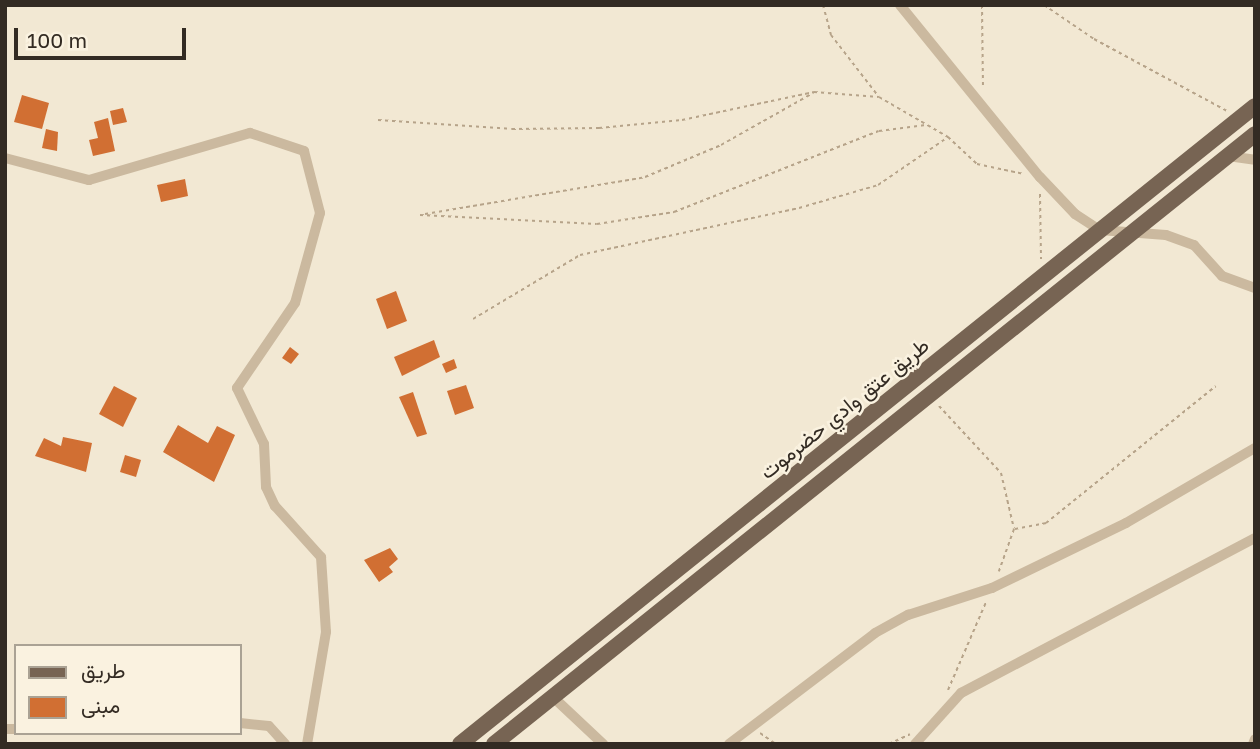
<!DOCTYPE html>
<html>
<head>
<meta charset="utf-8">
<style>
  body { margin:0 }
  #map { position:relative; width:1260px; height:749px; overflow:hidden; background:#f2e8d3; font-family:"Golos Text",Vazirmatn,sans-serif }
  div>[style] { position:absolute }
  .building>* { inset:0; background:#d16f33 }
  .path>* { height:2px; margin-top:-1px; transform-origin:0; background:repeating-linear-gradient(90deg,#b6a389 0 3.5px,transparent 0 7px) }
  .minor>* { height:10px; margin:-5px; padding:0 5px; transform-origin:5px; border-radius:5px; background:#cbb99f }
  .primary>* { height:16px; margin:-8px; padding:0 8px; transform-origin:8px; border-radius:8px; background:#776453 }
  span { translate:-50% -50%; white-space:nowrap; text-align:center; line-height:1.15; -webkit-text-stroke:5px #faf2e0; paint-order:stroke }
  .street-label { font-size:21px; color:#332b23 }
  .frame { position:absolute; inset:0; border:7px solid #332b23; pointer-events:none }
  .legend { position:absolute; left:14px; top:644px; width:228px; height:91px; box-sizing:border-box; background:#faf2e0; border:2px solid #aaa294; margin:0; padding:9px 12px; list-style:none; font-size:21px; color:#332b23 }
  .legend li { display:flex; align-items:center; gap:14px; height:35px }
  .legend b { width:35px; border:2px solid #aaa294 }
  .scale { position:absolute; left:14px; top:28px; width:172px; height:32px; box-sizing:border-box; border:4px solid #332b23; border-top:0; padding-left:9px; font-size:21px; line-height:24px; white-space:nowrap; color:#332b23; -webkit-text-stroke:5px #faf2e0; paint-order:stroke }
</style>
</head>
<body>
<div id="map">
  <div class="building">
    <div style="clip-path:polygon(22px 95px,49px 103px,42px 129px,14px 122px)"></div>
    <div style="clip-path:polygon(123px 108px,127px 122px,113px 125px,110px 111px)"></div>
    <div style="clip-path:polygon(108px 118px,115px 151px,93px 156px,89px 140px,98px 138px,94px 122px)"></div>
    <div style="clip-path:polygon(46px 129px,58px 132px,57px 151px,42px 148px)"></div>
    <div style="clip-path:polygon(185px 179px,188px 196px,161px 202px,157px 185px)"></div>
    <div style="clip-path:polygon(396px 291px,407px 321px,387px 329px,376px 299px)"></div>
    <div style="clip-path:polygon(434px 340px,440px 357px,402px 376px,394px 357px)"></div>
    <div style="clip-path:polygon(290px 347px,299px 354px,291px 364px,282px 358px)"></div>
    <div style="clip-path:polygon(454px 359px,457px 368px,446px 373px,442px 364px)"></div>
    <div style="clip-path:polygon(466px 385px,474px 408px,455px 415px,447px 391px)"></div>
    <div style="clip-path:polygon(114px 386px,137px 398px,123px 427px,99px 414px)"></div>
    <div style="clip-path:polygon(413px 392px,427px 434px,417px 437px,399px 397px)"></div>
    <div style="clip-path:polygon(178px 425px,208px 443px,217px 426px,235px 435px,214px 482px,163px 452px)"></div>
    <div style="clip-path:polygon(63px 437px,92px 443px,86px 472px,35px 456px,44px 438px,61px 446px)"></div>
    <div style="clip-path:polygon(125px 455px,141px 460px,136px 477px,120px 472px)"></div>
    <div style="clip-path:polygon(390px 548px,398px 559px,389px 567px,393px 572px,379px 582px,364px 560px)"></div>
  </div>
  <div class="path">
    <div style="left:823px;top:5px;width:31px;rotate:75deg"></div>
    <div style="left:831px;top:35px;width:78px;rotate:52.3deg"></div>
    <div style="left:982px;top:5px;width:83px;rotate:89.3deg"></div>
    <div style="left:1044px;top:5px;width:60px;rotate:34.2deg"></div>
    <div style="left:1094px;top:39px;width:151px;rotate:28.4deg"></div>
    <div style="left:378px;top:120px;width:134px;rotate:3.8deg"></div>
    <div style="left:512px;top:129px;width:87px;rotate:-0.7deg"></div>
    <div style="left:599px;top:128px;width:83px;rotate:-5.5deg"></div>
    <div style="left:682px;top:120px;width:135px;rotate:-12deg"></div>
    <div style="left:814px;top:92px;width:65px;rotate:4.4deg"></div>
    <div style="left:879px;top:97px;width:80px;rotate:30.1deg"></div>
    <div style="left:948px;top:137px;width:40px;rotate:43deg"></div>
    <div style="left:977px;top:164px;width:48px;rotate:12deg"></div>
    <div style="left:1040px;top:194px;width:65px;rotate:89.1deg"></div>
    <div style="left:425px;top:214px;width:223px;rotate:-9.5deg"></div>
    <div style="left:645px;top:177px;width:82px;rotate:-22.8deg"></div>
    <div style="left:721px;top:145px;width:106px;rotate:-29.5deg"></div>
    <div style="left:420px;top:215px;width:177px;rotate:2.9deg"></div>
    <div style="left:597px;top:224px;width:78px;rotate:-8.9deg"></div>
    <div style="left:674px;top:212px;width:220px;rotate:-21.6deg"></div>
    <div style="left:879px;top:131px;width:47px;rotate:-7.3deg"></div>
    <div style="left:473px;top:319px;width:125px;rotate:-30.9deg"></div>
    <div style="left:580px;top:255px;width:224px;rotate:-12.1deg"></div>
    <div style="left:799px;top:208px;width:82px;rotate:-16.2deg"></div>
    <div style="left:878px;top:185px;width:85px;rotate:-34.4deg"></div>
    <div style="left:939px;top:406px;width:91px;rotate:47.2deg"></div>
    <div style="left:1001px;top:473px;width:57px;rotate:76.9deg"></div>
    <div style="left:1014px;top:529px;width:45px;rotate:109.7deg"></div>
    <div style="left:1015px;top:529px;width:32px;rotate:-11deg"></div>
    <div style="left:1046px;top:523px;width:218px;rotate:-38.9deg"></div>
    <div style="left:948px;top:690px;width:96px;rotate:-66.6deg"></div>
    <div style="left:760px;top:733px;width:19px;rotate:35deg"></div>
    <div style="left:889px;top:744px;width:23px;rotate:-25deg"></div>
  </div>
  <div class="minor">
    <div style="left:900px;top:5px;width:222px;rotate:50.9deg"></div>
    <div style="left:1040px;top:177px;width:51px;rotate:46.6deg"></div>
    <div style="left:1075px;top:214px;width:30px;rotate:33deg"></div>
    <div style="left:1100px;top:230px;width:66px;rotate:4.3deg"></div>
    <div style="left:1166px;top:235px;width:30px;rotate:20deg"></div>
    <div style="left:1194px;top:245px;width:42px;rotate:47.9deg"></div>
    <div style="left:1222px;top:276px;width:35px;rotate:20deg"></div>
    <div style="left:1228px;top:156px;width:27px;rotate:8deg"></div>
    <div style="left:5px;top:158px;width:87px;rotate:14.7deg"></div>
    <div style="left:89px;top:180px;width:168px;rotate:-16.3deg"></div>
    <div style="left:250px;top:133px;width:57px;rotate:18.4deg"></div>
    <div style="left:304px;top:151px;width:64px;rotate:75.5deg"></div>
    <div style="left:320px;top:213px;width:93px;rotate:105.5deg"></div>
    <div style="left:295px;top:303px;width:103px;rotate:124.3deg"></div>
    <div style="left:237px;top:388px;width:62px;rotate:64.3deg"></div>
    <div style="left:264px;top:444px;width:43px;rotate:87.3deg"></div>
    <div style="left:266px;top:487px;width:21px;rotate:65deg"></div>
    <div style="left:275px;top:506px;width:69px;rotate:48deg"></div>
    <div style="left:321px;top:557px;width:75px;rotate:86.2deg"></div>
    <div style="left:326px;top:632px;width:114px;rotate:99.6deg"></div>
    <div style="left:553px;top:697px;width:69px;rotate:43.2deg"></div>
    <div style="left:240px;top:723px;width:29px;rotate:6deg"></div>
    <div style="left:269px;top:726px;width:24px;rotate:48deg"></div>
    <div style="left:5px;top:729px;width:11px"></div>
    <div style="left:729px;top:744px;width:183px;rotate:-37.2deg"></div>
    <div style="left:875px;top:633px;width:38px;rotate:-29deg"></div>
    <div style="left:908px;top:615px;width:88px;rotate:-17.8deg"></div>
    <div style="left:992px;top:588px;width:149px;rotate:-25.9deg"></div>
    <div style="left:1126px;top:523px;width:149px;rotate:-30.2deg"></div>
    <div style="left:915px;top:744px;width:69px;rotate:-48deg"></div>
    <div style="left:961px;top:693px;width:332px;rotate:-27.8deg"></div>
    <div style="left:1253px;top:744px;width:5px;rotate:-68deg"></div>
  </div>
  <div class="primary">
    <div style="left:460px;top:744px;width:1019px;rotate:-38.75deg"></div>
    <div style="left:494px;top:744px;width:975px;rotate:-38.71deg"></div>
  </div>
  <div class="street-label">
    <span style="left:844px;top:408px;rotate:-39deg">طريق عتق وادي حضرموت</span>
  </div>
  <div class="frame"></div>
  <ul class="legend">
  <li><b style="height:9px;background:#776453"></b>طريق</li>
  <li><b style="height:19px;background:#d16f33"></b>مبنى</li>
  </ul>
  <div class="scale">100 m</div>
</div>
</body>
</html>
